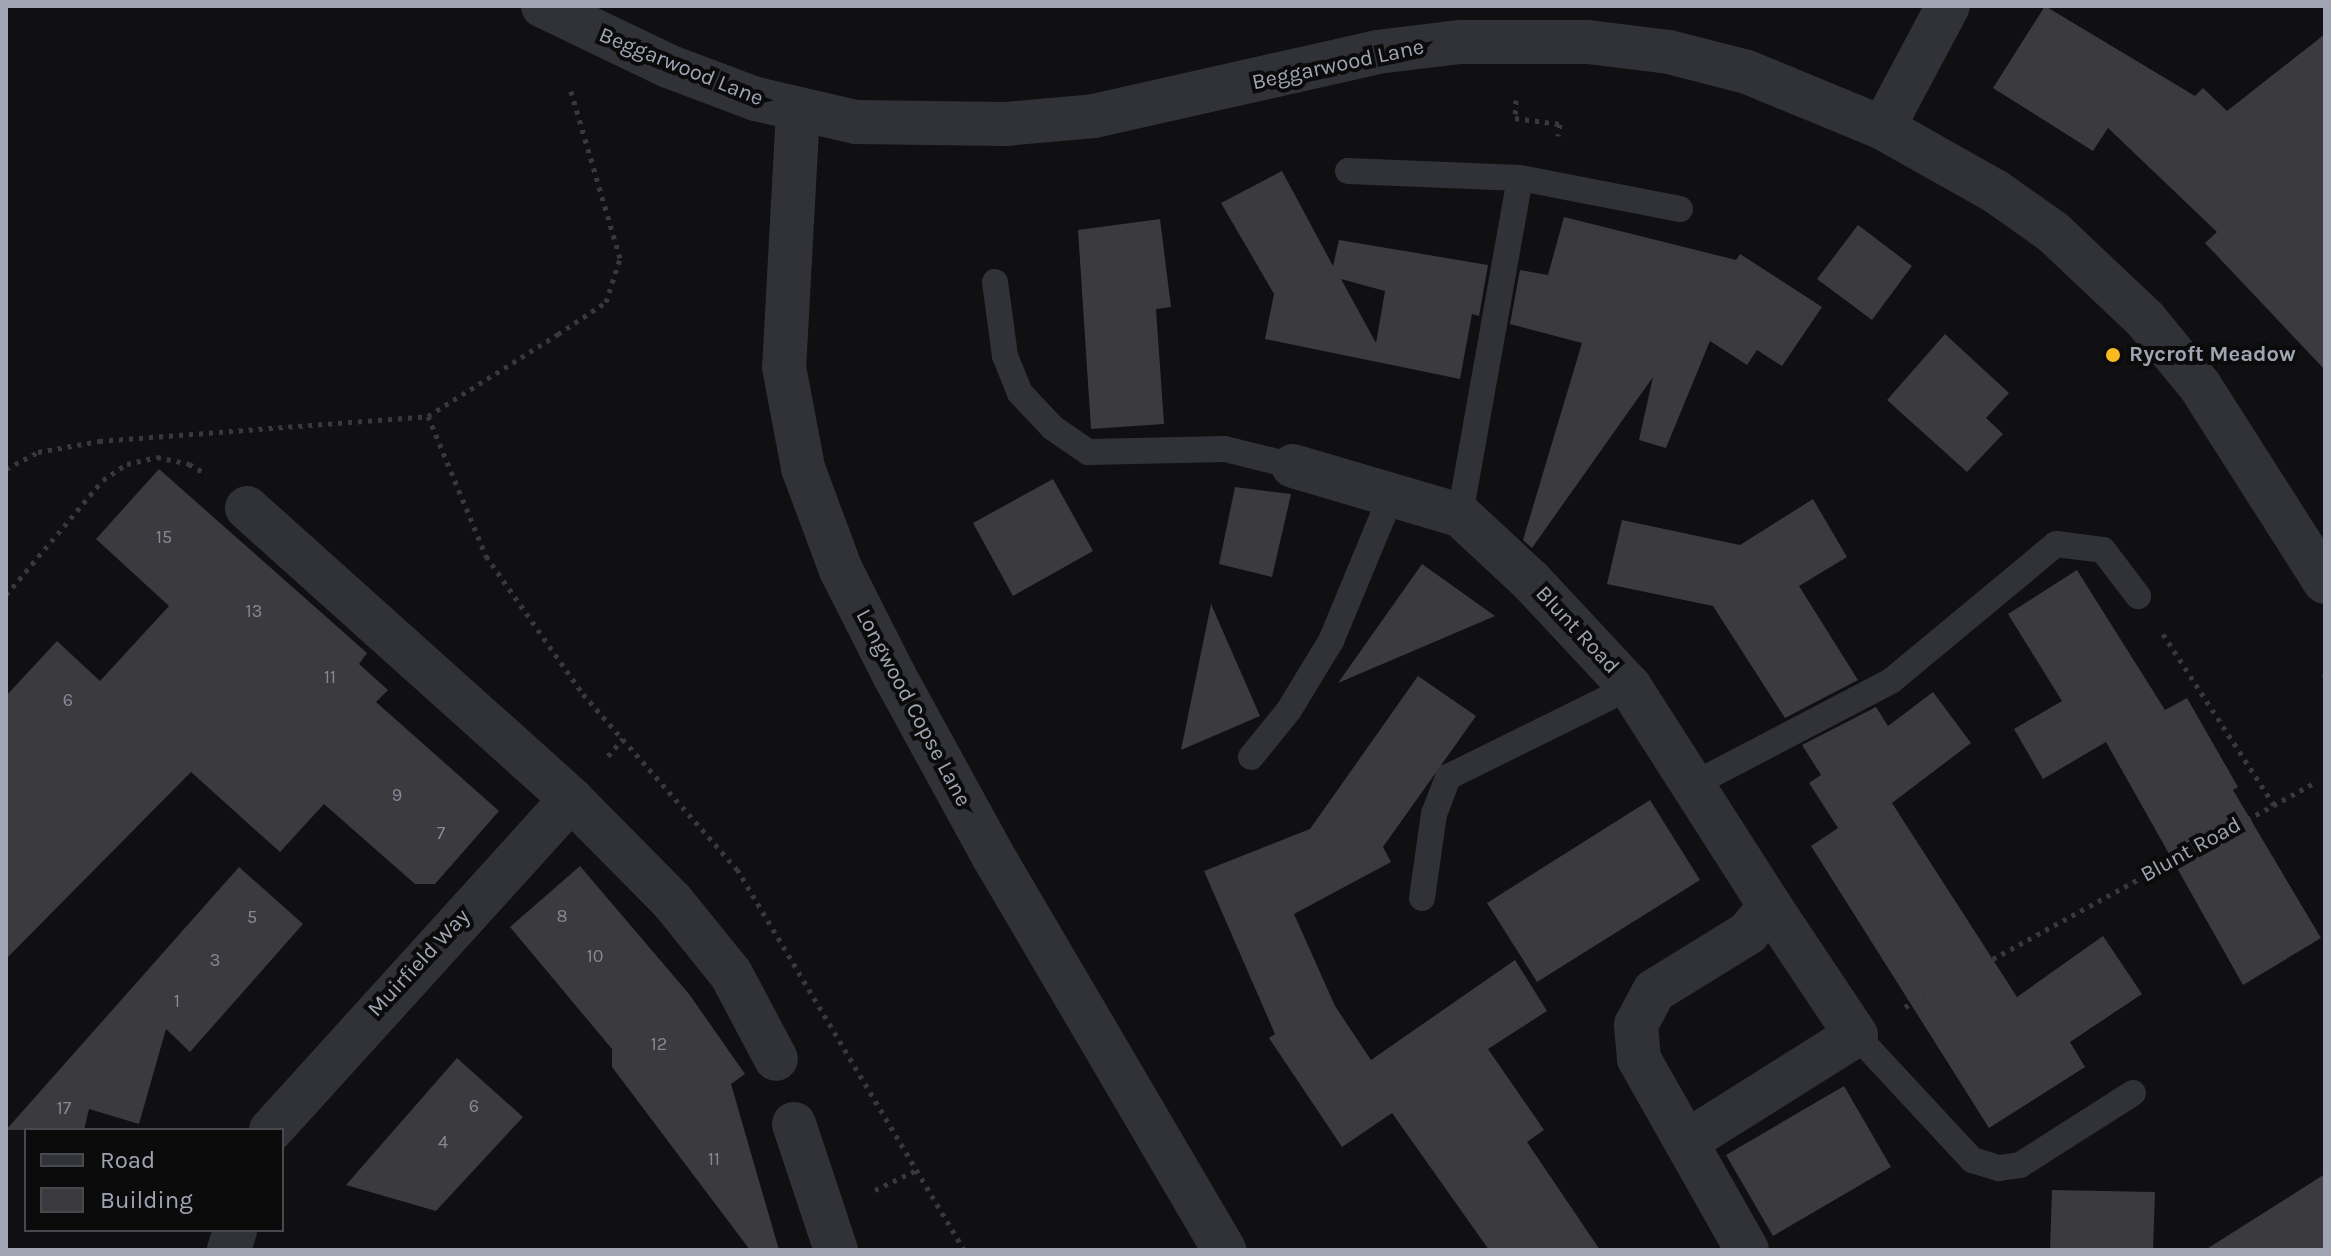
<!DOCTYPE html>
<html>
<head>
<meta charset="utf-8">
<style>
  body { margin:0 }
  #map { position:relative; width:2331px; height:1256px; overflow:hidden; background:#101012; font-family:Karla,sans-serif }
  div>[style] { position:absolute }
  .building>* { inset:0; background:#3a3a3f }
  .path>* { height:5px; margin-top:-2.5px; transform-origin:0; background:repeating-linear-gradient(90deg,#37393e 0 4px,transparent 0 10px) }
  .service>* { height:26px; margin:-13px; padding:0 13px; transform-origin:13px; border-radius:13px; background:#313237 }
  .minor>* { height:44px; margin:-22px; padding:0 22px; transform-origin:22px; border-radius:22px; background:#313237 }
  .tertiary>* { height:44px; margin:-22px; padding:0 22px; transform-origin:22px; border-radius:22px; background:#313237 }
  .dots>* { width:22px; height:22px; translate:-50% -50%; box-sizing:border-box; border:4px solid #0b0b0c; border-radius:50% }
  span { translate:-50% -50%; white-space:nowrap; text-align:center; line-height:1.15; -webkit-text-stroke:8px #0b0b0c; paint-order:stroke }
  .number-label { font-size:18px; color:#878a96 }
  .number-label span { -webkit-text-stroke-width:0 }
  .street-label { font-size:22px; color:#a1a5b3 }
  .poi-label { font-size:22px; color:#a1a5b3; font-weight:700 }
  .left { translate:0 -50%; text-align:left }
  .frame { position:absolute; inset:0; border:8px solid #a1a5b3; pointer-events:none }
  .legend { position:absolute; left:24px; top:1128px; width:260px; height:104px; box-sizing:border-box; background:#0b0b0c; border:2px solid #47494f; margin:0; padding:10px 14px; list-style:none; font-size:24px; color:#a1a5b3 }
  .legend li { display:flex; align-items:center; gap:16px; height:40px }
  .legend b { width:40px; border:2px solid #47494f }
</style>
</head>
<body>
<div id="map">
  <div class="building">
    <div style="clip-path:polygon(2045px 6px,2195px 96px,2203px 88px,2227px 111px,2325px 34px,2325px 370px,2205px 243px,2217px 232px,2108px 128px,2093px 151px,1993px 88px)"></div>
    <div style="clip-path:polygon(evenodd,1282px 171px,1333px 266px,1339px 240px,1488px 265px,1479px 316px,1472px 314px,1460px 379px,1265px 339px,1274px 294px,1221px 203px,1282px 171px,1341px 279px,1385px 291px,1376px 343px,1341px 279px)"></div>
    <div style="clip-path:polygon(1564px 217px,1736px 260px,1740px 254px,1822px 307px,1782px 366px,1757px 350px,1747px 365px,1710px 341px,1666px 448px,1639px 440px,1653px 377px,1532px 548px,1523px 540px,1582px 343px,1510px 324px,1520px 270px,1548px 275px)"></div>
    <div style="clip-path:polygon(1160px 219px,1171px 307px,1156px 309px,1164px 424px,1091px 429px,1078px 230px)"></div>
    <div style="clip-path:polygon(1858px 225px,1912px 266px,1872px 320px,1817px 279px)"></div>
    <div style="clip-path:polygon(1945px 334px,2009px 393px,1986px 418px,2003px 434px,1967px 472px,1887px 400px)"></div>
    <div style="clip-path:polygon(159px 469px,367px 653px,359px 664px,388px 690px,376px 702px,499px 811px,435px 884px,415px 884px,324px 804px,280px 852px,191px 772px,6px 959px,6px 696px,57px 641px,100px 681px,169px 606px,96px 539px)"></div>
    <div style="clip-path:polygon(1053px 479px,1093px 551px,1013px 596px,973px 523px)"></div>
    <div style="clip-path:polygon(1235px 487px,1291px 494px,1272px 577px,1219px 564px)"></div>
    <div style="clip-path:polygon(1813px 499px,1847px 557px,1799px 586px,1858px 680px,1785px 718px,1713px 606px,1607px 584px,1622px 520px,1740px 545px)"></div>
    <div style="clip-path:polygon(1422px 564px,1495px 616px,1338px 683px)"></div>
    <div style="clip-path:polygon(2077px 570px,2165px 710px,2187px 698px,2238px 787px,2233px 790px,2321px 938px,2243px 985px,2106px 742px,2043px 779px,2014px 729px,2062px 701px,2008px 614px)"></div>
    <div style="clip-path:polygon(1211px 604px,1260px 716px,1181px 750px)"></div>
    <div style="clip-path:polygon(1418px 676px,1476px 716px,1383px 847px,1391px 862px,1294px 914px,1335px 1006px,1371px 1060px,1515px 960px,1547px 1011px,1488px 1049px,1544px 1130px,1527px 1142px,1600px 1250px,1489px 1250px,1392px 1113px,1342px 1147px,1269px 1038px,1275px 1034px,1204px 871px,1310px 829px)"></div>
    <div style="clip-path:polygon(1933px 692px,1971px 743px,1892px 803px,2017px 997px,2103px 936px,2142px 994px,2070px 1042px,2085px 1067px,1989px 1128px,1811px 846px,1838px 828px,1809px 783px,1821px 775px,1802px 745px,1876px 707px,1888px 726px)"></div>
    <div style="clip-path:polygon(1650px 800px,1700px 880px,1537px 982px,1487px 903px)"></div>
    <div style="clip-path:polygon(580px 866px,689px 994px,745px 1074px,731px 1084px,779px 1250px,750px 1250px,612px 1067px,612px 1049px,510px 927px)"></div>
    <div style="clip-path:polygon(239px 867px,303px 924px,190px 1052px,166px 1029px,139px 1124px,89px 1109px,84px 1130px,6px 1130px)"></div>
    <div style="clip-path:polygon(457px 1058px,523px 1117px,436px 1211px,346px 1185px)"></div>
    <div style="clip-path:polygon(1844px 1086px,1891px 1167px,1773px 1236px,1726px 1155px)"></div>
    <div style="clip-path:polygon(2325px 1174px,2325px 1250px,2205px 1250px)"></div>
    <div style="clip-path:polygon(2052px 1190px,2155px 1192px,2153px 1250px,2050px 1250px)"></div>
  </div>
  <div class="path">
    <div style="left:1516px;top:100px;width:18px;rotate:93deg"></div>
    <div style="left:1515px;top:118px;width:45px;rotate:7.6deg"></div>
    <div style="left:1560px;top:124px;width:12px;rotate:99deg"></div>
    <div style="left:428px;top:416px;width:152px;rotate:67.5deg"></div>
    <div style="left:486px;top:556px;width:169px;rotate:54.9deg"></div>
    <div style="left:583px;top:694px;width:233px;rotate:48.7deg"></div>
    <div style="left:737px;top:869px;width:443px;rotate:59.2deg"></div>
    <div style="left:6px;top:469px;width:36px;rotate:-28deg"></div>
    <div style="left:38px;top:452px;width:62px;rotate:-10.2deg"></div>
    <div style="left:99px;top:441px;width:330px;rotate:-4.3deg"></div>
    <div style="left:428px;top:416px;width:154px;rotate:-32.2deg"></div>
    <div style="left:558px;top:334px;width:58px;rotate:-33.7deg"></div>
    <div style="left:606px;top:302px;width:46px;rotate:-72.3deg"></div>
    <div style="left:620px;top:258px;width:177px;rotate:-106.4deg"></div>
    <div style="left:6px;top:595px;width:150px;rotate:-49.9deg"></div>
    <div style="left:103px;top:480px;width:29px;rotate:-34deg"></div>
    <div style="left:127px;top:464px;width:31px;rotate:-13deg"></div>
    <div style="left:157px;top:457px;width:33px;rotate:12deg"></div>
    <div style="left:189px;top:464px;width:20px;rotate:30deg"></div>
    <div style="left:2163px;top:634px;width:204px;rotate:57deg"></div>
    <div style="left:2323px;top:677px;width:2px;rotate:-27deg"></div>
    <div style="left:608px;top:756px;width:23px;rotate:-49deg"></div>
    <div style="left:1905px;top:1007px;width:470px;rotate:-28.7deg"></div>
    <div style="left:875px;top:1190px;width:47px;rotate:-25.5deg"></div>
  </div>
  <div class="service">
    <div style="left:1348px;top:171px;width:172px;rotate:2.3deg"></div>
    <div style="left:1520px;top:178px;width:163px;rotate:11deg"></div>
    <div style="left:995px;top:282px;width:75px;rotate:82.3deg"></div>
    <div style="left:1005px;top:356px;width:40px;rotate:68deg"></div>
    <div style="left:1020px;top:393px;width:48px;rotate:46.7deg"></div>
    <div style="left:1053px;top:428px;width:42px;rotate:34.4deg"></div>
    <div style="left:1088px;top:452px;width:137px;rotate:-1.3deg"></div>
    <div style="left:1225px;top:449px;width:70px;rotate:14deg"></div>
    <div style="left:1460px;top:515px;width:342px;rotate:-79.9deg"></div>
    <div style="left:1251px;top:757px;width:60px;rotate:-51deg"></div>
    <div style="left:1289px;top:710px;width:81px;rotate:-58.7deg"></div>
    <div style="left:1331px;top:641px;width:159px;rotate:-67.5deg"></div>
    <div style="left:1696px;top:783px;width:220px;rotate:-27.6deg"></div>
    <div style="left:1891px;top:681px;width:214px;rotate:-39.7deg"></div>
    <div style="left:2056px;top:544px;width:47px;rotate:7.3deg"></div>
    <div style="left:2103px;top:550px;width:58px;rotate:52.7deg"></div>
    <div style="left:1422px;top:898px;width:85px;rotate:-81.9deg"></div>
    <div style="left:1434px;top:814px;width:40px;rotate:-69deg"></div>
    <div style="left:1448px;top:777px;width:203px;rotate:-26.3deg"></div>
    <div style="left:1856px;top:1035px;width:171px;rotate:47.1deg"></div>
    <div style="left:1972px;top:1160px;width:28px;rotate:17deg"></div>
    <div style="left:1999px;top:1168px;width:21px;rotate:-8deg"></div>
    <div style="left:2020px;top:1165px;width:134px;rotate:-32.5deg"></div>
  </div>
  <div class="minor">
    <div style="left:798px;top:111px;width:256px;rotate:93.1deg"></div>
    <div style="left:784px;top:367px;width:103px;rotate:79.3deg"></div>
    <div style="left:803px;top:468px;width:109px;rotate:69.6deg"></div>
    <div style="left:841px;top:570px;width:118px;rotate:63.2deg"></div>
    <div style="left:894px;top:675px;width:204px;rotate:61.3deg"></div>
    <div style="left:992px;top:854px;width:459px;rotate:59.6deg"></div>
    <div style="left:1883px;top:128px;width:138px;rotate:-62deg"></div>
    <div style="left:1293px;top:466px;width:174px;rotate:16.4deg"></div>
    <div style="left:1460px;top:515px;width:97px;rotate:42.9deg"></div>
    <div style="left:1531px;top:581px;width:145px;rotate:47deg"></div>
    <div style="left:1630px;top:687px;width:260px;rotate:57.4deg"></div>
    <div style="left:1770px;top:906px;width:35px;rotate:129deg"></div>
    <div style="left:1748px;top:933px;width:110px;rotate:148.3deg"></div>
    <div style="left:1654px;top:991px;width:38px;rotate:118deg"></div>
    <div style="left:1636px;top:1025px;width:34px;rotate:85deg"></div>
    <div style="left:1639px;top:1059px;width:219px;rotate:60.5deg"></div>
    <div style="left:247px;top:508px;width:435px;rotate:41.9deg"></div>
    <div style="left:571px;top:799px;width:144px;rotate:45.3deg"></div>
    <div style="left:672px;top:901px;width:94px;rotate:51.1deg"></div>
    <div style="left:731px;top:974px;width:96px;rotate:62.1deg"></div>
    <div style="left:794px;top:1124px;width:133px;rotate:71.6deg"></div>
    <div style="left:271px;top:1130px;width:447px;rotate:-47.8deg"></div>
    <div style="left:1689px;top:1140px;width:197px;rotate:-32.2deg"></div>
    <div style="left:1856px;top:1035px;width:155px;rotate:-123.7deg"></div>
    <div style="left:229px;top:1250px;width:21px;rotate:-73deg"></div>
  </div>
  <div class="tertiary">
    <div style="left:543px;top:6px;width:139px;rotate:25.6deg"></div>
    <div style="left:668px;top:66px;width:94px;rotate:20.6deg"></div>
    <div style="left:756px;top:99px;width:103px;rotate:13deg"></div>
    <div style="left:856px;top:122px;width:149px;rotate:0.8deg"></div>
    <div style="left:1005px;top:124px;width:89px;rotate:-5.1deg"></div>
    <div style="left:1094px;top:116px;width:290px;rotate:-12.7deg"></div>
    <div style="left:1377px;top:52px;width:84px;rotate:-6.9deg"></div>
    <div style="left:1460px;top:42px;width:128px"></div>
    <div style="left:1588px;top:42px;width:82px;rotate:7deg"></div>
    <div style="left:1669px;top:52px;width:81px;rotate:14.4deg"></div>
    <div style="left:1747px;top:72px;width:147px;rotate:22.4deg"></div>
    <div style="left:1883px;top:128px;width:129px;rotate:29.4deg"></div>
    <div style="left:1995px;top:191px;width:71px;rotate:35.3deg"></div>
    <div style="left:2053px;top:232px;width:127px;rotate:43.4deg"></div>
    <div style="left:2145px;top:319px;width:87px;rotate:50.6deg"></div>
    <div style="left:2200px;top:386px;width:232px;rotate:57.5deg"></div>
  </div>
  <div class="dots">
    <div style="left:2113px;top:355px;background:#f9ba21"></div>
  </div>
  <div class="number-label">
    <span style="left:164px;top:537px">15</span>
    <span style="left:254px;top:611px">13</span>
    <span style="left:330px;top:677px">11</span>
    <span style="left:68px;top:700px">6</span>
    <span style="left:397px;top:795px">9</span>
    <span style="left:441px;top:833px">7</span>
    <span style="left:562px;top:916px">8</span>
    <span style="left:252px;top:917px">5</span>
    <span style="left:595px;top:956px">10</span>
    <span style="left:215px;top:960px">3</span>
    <span style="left:177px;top:1001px">1</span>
    <span style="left:659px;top:1044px">12</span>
    <span style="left:474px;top:1106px">6</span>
    <span style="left:64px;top:1108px">17</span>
    <span style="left:443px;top:1142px">4</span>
    <span style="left:714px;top:1159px">11</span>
  </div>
  <div class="street-label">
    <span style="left:1338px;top:65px;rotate:-12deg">Beggarwood Lane</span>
    <span style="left:681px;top:67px;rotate:22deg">Beggarwood Lane</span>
    <span style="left:1577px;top:630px;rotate:47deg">Blunt Road</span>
    <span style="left:913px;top:708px;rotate:62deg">Longwood Copse Lane</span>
    <span style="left:2191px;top:850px;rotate:-29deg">Blunt Road</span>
    <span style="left:419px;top:963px;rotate:-47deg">Muirfield Way</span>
  </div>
  <div class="poi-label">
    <span class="left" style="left:2129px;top:355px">Rycroft Meadow</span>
  </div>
  <div class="frame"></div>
  <ul class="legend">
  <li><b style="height:10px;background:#313237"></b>Road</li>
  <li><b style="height:22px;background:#3a3a3f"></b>Building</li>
  </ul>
</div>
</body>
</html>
